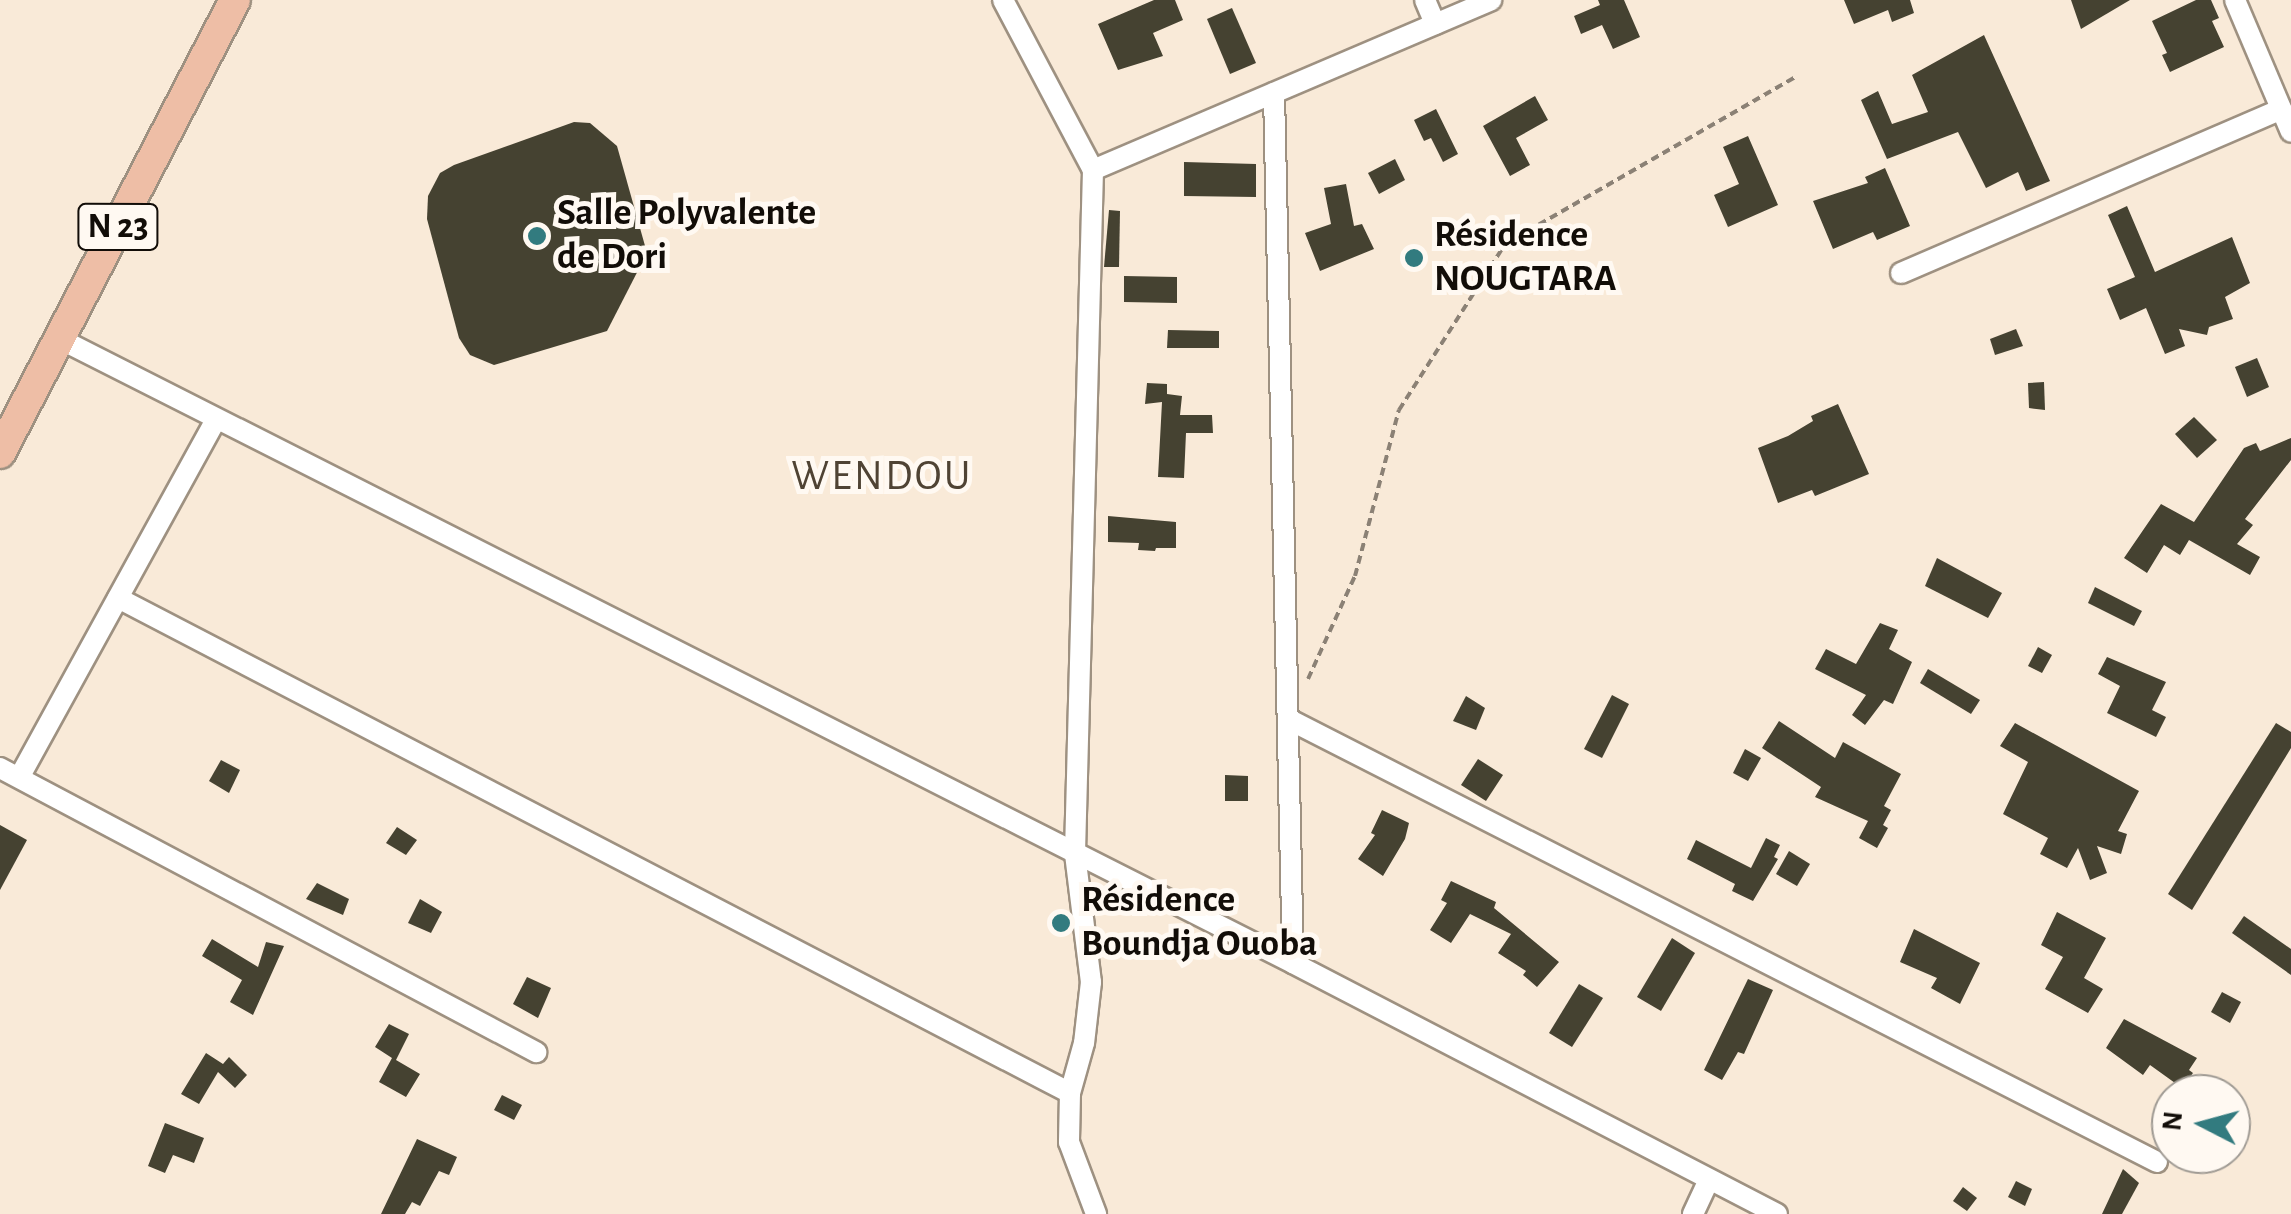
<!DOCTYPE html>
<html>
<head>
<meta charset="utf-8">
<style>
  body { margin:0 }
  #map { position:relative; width:2291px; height:1214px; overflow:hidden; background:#f9ead8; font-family:"Alegreya Sans",sans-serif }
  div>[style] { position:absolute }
  .building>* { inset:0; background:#454231 }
  .path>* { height:4px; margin-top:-2px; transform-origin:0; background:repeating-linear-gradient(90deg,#8b8175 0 8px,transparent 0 13px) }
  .roads { filter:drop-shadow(2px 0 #9e9181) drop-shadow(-2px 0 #9e9181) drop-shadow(0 2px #9e9181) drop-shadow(0 -2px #9e9181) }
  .minor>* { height:20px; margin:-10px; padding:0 10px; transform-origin:10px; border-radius:10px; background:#fff }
  .primary>* { height:30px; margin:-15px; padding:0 15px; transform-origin:15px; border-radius:15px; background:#eebea6 }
  .dots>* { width:28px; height:28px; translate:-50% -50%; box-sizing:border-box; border:5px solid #fff9f2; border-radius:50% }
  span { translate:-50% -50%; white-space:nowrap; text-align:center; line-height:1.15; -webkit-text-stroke:10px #fff9f2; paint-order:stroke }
  .shield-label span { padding:2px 8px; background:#fff9f2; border:2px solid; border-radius:8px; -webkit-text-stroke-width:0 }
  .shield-label { font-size:35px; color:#120d08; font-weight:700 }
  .poi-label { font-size:38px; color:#120d08; font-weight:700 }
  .left { translate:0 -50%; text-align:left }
  .quarter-label { font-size:42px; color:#4f4334; letter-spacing:2.5px }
  .north { position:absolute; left:2151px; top:1074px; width:100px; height:100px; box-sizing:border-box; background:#fff9f2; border:2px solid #a09b94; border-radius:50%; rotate:276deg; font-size:28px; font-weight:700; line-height:40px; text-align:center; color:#120d08 }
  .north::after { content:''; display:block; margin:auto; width:35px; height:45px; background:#327b7f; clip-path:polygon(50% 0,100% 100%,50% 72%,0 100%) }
</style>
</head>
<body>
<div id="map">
  <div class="building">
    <div style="clip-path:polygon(1154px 0,1175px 0,1183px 20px,1153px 33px,1163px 56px,1118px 70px,1098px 24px)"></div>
    <div style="clip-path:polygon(1598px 0,1624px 0,1640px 37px,1613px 49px,1602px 25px,1581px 34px,1574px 16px,1600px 5px)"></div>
    <div style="clip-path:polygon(1844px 0,1910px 0,1914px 13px,1892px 22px,1888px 10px,1854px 24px)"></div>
    <div style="clip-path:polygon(2071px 0,2130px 0,2081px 29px)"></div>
    <div style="clip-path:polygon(2196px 0,2211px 0,2219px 18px,2212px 21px,2224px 47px,2170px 72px,2162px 55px,2167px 53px,2152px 21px)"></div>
    <div style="clip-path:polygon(1232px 8px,1256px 63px,1230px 74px,1207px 19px)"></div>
    <div style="clip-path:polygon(1984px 35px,2050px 181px,2026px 191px,2018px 172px,1986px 188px,1958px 132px,1887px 159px,1861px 100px,1878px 91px,1892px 124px,1928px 112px,1912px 75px)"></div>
    <div style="clip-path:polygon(1535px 96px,1548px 120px,1516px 138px,1530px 165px,1510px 176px,1483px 126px)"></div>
    <div style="clip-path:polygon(1436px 109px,1458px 154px,1443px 162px,1431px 138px,1424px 141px,1414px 120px)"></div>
    <div style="clip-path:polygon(574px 122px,590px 123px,617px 146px,647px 253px,607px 331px,494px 365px,470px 355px,459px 338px,427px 219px,428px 196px,440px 173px,454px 165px)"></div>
    <div style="clip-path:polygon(1748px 136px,1778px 205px,1728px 227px,1714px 195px,1739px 184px,1723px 147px)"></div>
    <div style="clip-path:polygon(1395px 159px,1405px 180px,1379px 194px,1368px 173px)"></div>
    <div style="clip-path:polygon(1184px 162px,1256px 164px,1256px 197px,1184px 196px)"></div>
    <div style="clip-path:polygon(1885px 168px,1910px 226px,1877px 240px,1873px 232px,1833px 249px,1813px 201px,1868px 183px,1865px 177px)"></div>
    <div style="clip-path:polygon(1346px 184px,1354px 226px,1362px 224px,1374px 249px,1320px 271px,1305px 233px,1331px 224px,1324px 188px)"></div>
    <div style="clip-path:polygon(2127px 206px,2155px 272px,2232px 237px,2250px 283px,2225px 297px,2233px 319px,2209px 327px,2207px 335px,2179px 329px,2185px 346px,2165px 354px,2146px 308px,2120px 320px,2107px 289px,2135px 277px,2108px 215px)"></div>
    <div style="clip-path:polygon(1109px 210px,1120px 211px,1119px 267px,1104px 267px)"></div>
    <div style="clip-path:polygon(1124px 276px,1177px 277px,1177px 303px,1124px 302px)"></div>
    <div style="clip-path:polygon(2016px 329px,2023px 346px,1995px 355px,1990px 339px)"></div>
    <div style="clip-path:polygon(1168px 330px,1219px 331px,1219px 348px,1167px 348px)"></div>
    <div style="clip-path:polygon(2257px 358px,2269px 387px,2247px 397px,2235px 367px)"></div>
    <div style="clip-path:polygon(2044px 382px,2045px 410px,2029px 408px,2028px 383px)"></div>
    <div style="clip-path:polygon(1147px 383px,1167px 384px,1167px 394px,1182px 396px,1180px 415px,1212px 415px,1213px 433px,1186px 433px,1184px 478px,1158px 477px,1162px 402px,1145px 404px)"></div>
    <div style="clip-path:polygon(1838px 404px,1869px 474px,1815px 496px,1812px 490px,1778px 503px,1758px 448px,1788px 436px,1813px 421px,1811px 416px)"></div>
    <div style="clip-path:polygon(2194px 417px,2217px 440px,2197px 458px,2175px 434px)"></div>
    <div style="clip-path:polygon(2291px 438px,2291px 460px,2245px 519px,2253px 525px,2237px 544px,2260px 557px,2250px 575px,2189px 540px,2180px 555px,2164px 545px,2147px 573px,2124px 558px,2161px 504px,2194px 522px,2244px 448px,2256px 443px,2260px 451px)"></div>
    <div style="clip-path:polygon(1108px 516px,1176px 522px,1176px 548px,1156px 548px,1155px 551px,1138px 550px,1139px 543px,1108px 542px)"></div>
    <div style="clip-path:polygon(1937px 558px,2002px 593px,1988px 618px,1925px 586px)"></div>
    <div style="clip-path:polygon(2095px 587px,2142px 611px,2134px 626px,2088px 603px)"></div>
    <div style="clip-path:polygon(1880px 623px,1898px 630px,1889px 649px,1912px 662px,1893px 704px,1884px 700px,1865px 725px,1852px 715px,1866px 695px,1815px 669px,1826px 649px,1856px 664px)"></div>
    <div style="clip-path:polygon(2038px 647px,2052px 655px,2042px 673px,2028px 666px)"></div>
    <div style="clip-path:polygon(2107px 657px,2166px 682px,2152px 710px,2166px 717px,2156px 737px,2107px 713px,2120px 686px,2098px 674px)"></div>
    <div style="clip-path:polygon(1928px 669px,1980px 700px,1971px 714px,1920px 683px)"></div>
    <div style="clip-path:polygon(1612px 695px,1629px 704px,1602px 758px,1584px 749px)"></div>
    <div style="clip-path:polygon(1466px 696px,1485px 708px,1476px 730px,1453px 721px)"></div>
    <div style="clip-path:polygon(1779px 721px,1835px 758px,1843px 742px,1901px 774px,1884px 806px,1891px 810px,1883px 825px,1888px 828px,1877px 848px,1859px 838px,1868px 821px,1815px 797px,1821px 787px,1762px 748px)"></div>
    <div style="clip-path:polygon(2015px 723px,2139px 791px,2118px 831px,2127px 834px,2121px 854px,2097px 846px,2107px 873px,2090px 880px,2078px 848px,2067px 868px,2040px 854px,2048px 838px,2003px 814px,2028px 762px,2000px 746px)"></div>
    <div style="clip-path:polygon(2276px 723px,2291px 732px,2291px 748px,2192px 910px,2168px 894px)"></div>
    <div style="clip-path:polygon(1745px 749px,1761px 758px,1748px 781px,1733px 773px)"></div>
    <div style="clip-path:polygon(1478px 759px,1503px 775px,1486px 801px,1461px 785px)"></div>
    <div style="clip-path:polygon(221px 760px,240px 770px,229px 793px,209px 781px)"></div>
    <div style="clip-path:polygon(1225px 775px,1248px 776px,1248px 801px,1225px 801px)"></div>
    <div style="clip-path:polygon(1382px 810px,1409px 823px,1405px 839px,1383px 876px,1358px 859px,1375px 835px,1371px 833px)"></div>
    <div style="clip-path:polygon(0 825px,27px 840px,0 890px)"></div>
    <div style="clip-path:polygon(397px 827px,417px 840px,406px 855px,386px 843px)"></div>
    <div style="clip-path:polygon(1766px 838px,1780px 845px,1774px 857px,1778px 859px,1753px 901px,1732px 891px,1735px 884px,1687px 859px,1696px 840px,1751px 868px)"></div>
    <div style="clip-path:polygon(1789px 851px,1810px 864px,1797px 886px,1776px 874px)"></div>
    <div style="clip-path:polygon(1451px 881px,1496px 902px,1494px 908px,1559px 962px,1537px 987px,1523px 975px,1526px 971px,1498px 953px,1511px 934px,1470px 914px,1451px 943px,1430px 930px,1447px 903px,1441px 900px)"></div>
    <div style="clip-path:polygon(317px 883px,349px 899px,343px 915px,306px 899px)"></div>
    <div style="clip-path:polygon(420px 899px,442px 912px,431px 933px,408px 923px)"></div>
    <div style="clip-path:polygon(2057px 912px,2106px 938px,2084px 978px,2103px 989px,2088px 1013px,2045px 989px,2063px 957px,2041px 945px)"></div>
    <div style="clip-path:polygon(2244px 916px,2291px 949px,2291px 975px,2232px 933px)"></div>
    <div style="clip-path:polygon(1914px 929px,1980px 963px,1960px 1004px,1931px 988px,1937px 978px,1900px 962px)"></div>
    <div style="clip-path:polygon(1672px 938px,1695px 953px,1661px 1011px,1637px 997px)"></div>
    <div style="clip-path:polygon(212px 939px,258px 967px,266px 942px,284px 946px,253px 1015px,230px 1002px,242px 980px,202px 956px)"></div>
    <div style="clip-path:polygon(527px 977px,551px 988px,538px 1018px,513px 1004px)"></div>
    <div style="clip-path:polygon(1748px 979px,1773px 990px,1744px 1054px,1738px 1052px,1722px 1080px,1704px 1070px)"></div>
    <div style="clip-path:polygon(1579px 984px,1603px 998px,1572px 1047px,1549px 1033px)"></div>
    <div style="clip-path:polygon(2222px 992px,2241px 1002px,2230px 1023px,2211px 1012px)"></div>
    <div style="clip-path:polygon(2124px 1019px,2197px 1058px,2189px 1070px,2193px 1073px,2182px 1088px,2150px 1065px,2143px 1075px,2106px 1048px)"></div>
    <div style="clip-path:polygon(389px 1024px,409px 1034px,396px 1060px,420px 1074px,406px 1097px,379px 1082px,392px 1058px,375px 1047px)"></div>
    <div style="clip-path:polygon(206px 1053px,223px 1064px,229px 1057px,247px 1075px,235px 1088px,218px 1072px,199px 1104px,181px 1094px)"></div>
    <div style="clip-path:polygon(502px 1095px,522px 1105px,514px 1120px,494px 1110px)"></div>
    <div style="clip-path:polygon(165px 1123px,204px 1138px,194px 1163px,173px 1155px,165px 1173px,148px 1166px)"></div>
    <div style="clip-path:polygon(417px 1139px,457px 1157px,449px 1175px,439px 1171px,420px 1206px,412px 1202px,405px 1214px,381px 1214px)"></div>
    <div style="clip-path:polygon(2123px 1169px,2139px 1183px,2122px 1214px,2102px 1214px)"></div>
    <div style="clip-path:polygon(2016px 1181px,2032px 1189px,2025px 1206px,2008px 1197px)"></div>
    <div style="clip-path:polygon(1963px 1187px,1977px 1198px,1967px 1211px,1953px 1201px)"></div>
  </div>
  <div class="path">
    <div style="left:1308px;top:679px;width:113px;rotate:-65.5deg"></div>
    <div style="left:1355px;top:576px;width:172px;rotate:-75.2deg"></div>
    <div style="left:1399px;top:410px;width:197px;rotate:-57.4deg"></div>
    <div style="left:1505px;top:244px;width:335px;rotate:-29.9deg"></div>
  </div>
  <div class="roads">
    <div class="minor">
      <div style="left:1003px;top:0;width:192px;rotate:62.1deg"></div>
      <div style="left:1093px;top:170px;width:684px;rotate:91.51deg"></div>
      <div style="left:1075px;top:854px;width:129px;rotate:82.9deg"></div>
      <div style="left:1091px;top:982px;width:61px;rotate:96.5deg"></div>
      <div style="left:1084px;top:1043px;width:52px;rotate:105.6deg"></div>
      <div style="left:1070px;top:1093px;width:49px;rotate:91.2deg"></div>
      <div style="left:1069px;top:1142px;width:77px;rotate:69.4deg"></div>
      <div style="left:1425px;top:0;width:26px;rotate:67deg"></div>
      <div style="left:2235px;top:0;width:143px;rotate:67deg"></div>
      <div style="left:1274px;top:93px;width:870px;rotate:88.75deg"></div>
      <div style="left:1093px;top:170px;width:433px;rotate:-23.1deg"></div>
      <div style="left:1901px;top:273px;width:414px;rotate:-23.3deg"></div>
      <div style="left:60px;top:339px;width:1382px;rotate:26.84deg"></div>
      <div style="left:1293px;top:963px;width:545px;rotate:27.41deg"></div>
      <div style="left:118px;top:598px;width:1073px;rotate:27.47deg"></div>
      <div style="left:1290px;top:720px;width:973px;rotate:27.01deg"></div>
      <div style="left:0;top:768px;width:607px;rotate:27.92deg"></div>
      <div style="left:20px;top:776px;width:406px;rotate:-61.2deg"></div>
      <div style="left:1693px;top:1214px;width:38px;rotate:-65deg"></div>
    </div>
    <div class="primary">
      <div style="left:0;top:453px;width:510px;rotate:-62.58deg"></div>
    </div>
  </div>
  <div class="dots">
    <div style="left:537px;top:236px;background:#327b7f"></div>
    <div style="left:1414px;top:258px;background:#327b7f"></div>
    <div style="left:1061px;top:923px;background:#327b7f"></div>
  </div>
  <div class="shield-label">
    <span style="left:118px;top:227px">N 23</span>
  </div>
  <div class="poi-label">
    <span class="left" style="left:557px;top:236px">Salle Polyvalente<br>de Dori</span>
    <span class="left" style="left:1434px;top:258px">Résidence<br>NOUGTARA</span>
    <span class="left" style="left:1081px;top:923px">Résidence<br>Boundja Ouoba</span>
  </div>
  <div class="quarter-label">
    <span style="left:882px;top:476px">WENDOU</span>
  </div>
  <div class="north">N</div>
</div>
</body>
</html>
